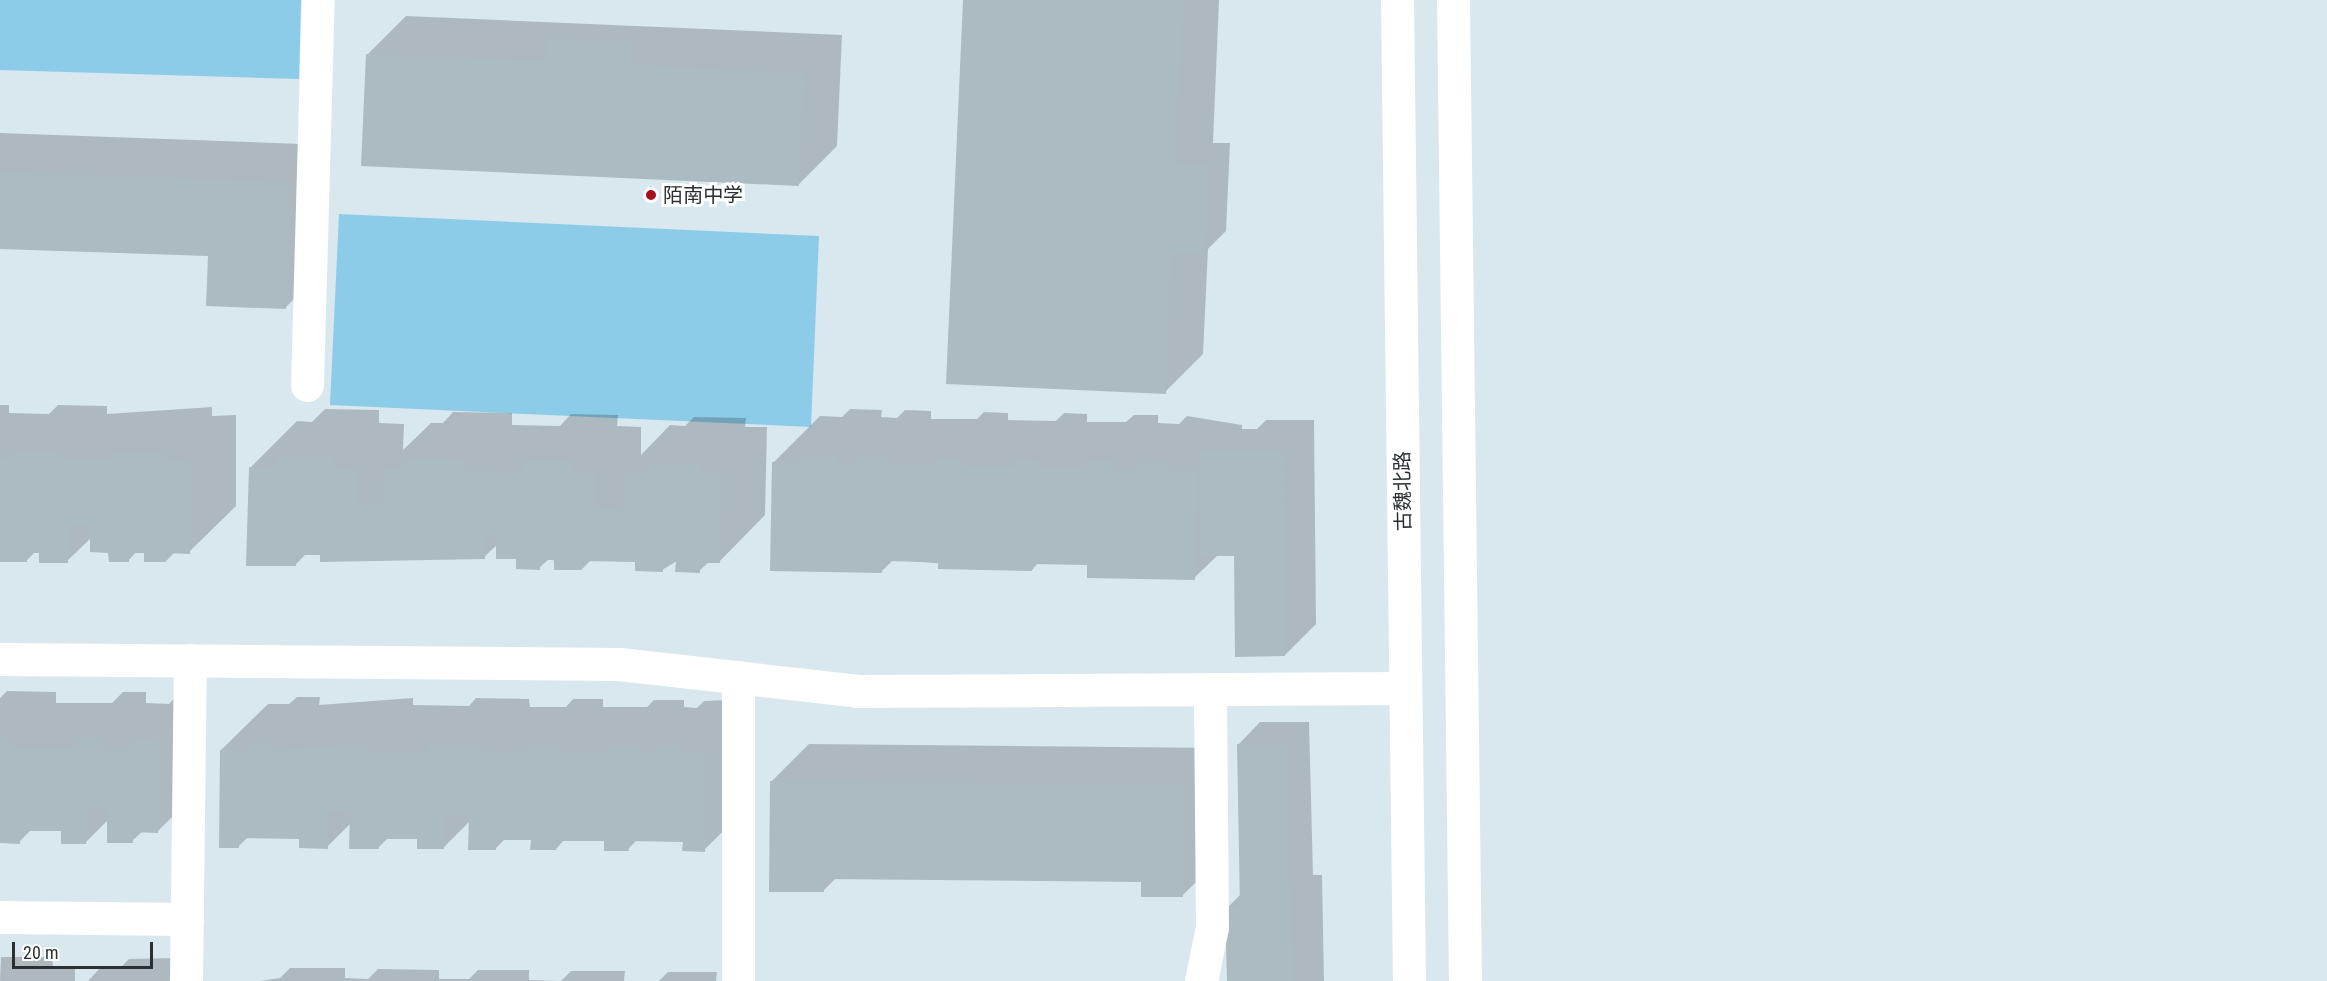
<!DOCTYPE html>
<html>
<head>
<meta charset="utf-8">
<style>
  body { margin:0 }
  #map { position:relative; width:2327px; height:981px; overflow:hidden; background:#d9e8ef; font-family:"Roboto Condensed","Noto Sans SC",sans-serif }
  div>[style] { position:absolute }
  .green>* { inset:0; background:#8dcce9 }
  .shadow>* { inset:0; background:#0003 }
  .building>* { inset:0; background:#acbac1 }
  .minor>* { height:33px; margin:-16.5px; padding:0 16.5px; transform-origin:16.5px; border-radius:16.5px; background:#fff }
  .major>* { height:33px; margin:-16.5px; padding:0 16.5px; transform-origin:16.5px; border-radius:16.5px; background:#fff }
  .dots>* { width:16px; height:16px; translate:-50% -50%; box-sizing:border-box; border:3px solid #fff; border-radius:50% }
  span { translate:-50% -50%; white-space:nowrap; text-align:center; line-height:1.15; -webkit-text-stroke:6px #fff; paint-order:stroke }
  .poi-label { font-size:20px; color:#2a3032 }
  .left { translate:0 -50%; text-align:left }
  .street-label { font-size:20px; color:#2a3032 }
  .scale { position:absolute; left:12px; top:942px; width:141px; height:27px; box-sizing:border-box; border:3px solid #2a3032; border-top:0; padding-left:8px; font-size:18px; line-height:21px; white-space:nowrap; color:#2a3032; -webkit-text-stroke:4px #fff; paint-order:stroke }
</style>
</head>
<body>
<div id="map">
  <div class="green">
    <div style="clip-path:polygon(0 0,301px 0,299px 79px,0 70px)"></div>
    <div style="clip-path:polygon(339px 214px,819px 236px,811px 427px,330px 405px)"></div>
  </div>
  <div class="shadow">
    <div style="clip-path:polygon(965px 0,1219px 0,1213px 143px,1230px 143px,1226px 231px,1208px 249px,1203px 354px,1165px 392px)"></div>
    <div style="clip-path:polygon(406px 16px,842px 35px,837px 146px,799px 184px,368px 54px)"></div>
    <div style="clip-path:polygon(0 133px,328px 145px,323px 270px,285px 308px,209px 255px,0 247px)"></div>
    <div style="clip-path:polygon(0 405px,9px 405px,9px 413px,49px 414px,58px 405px,107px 406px,107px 414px,212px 407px,212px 416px,236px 415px,236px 506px,189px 552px,175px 552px,166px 561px,137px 551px,128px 561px,92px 537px,67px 561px,35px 552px,26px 561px,0 560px)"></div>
    <div style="clip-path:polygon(325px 409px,379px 410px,379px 423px,404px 424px,403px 450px,431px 423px,443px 423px,453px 412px,512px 413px,512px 425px,560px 426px,571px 414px,618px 415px,617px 426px,641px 427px,641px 455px,670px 425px,685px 426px,694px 417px,746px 418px,745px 427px,767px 427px,765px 515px,719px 562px,709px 562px,699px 571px,677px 561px,662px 570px,637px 560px,591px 560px,582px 569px,549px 559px,539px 568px,498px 544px,484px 557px,306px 554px,295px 565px,250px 468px,297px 421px,312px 422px)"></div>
    <div style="clip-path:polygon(850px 409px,882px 410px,881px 417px,897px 418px,905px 410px,931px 411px,931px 419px,977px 419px,984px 412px,1008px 413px,1008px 420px,1056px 421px,1064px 413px,1087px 414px,1087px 422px,1126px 422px,1134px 415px,1158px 415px,1158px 423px,1179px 424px,1187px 416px,1242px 425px,1242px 429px,1257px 429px,1266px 420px,1314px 420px,1316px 624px,1285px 655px,1236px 552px,1218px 555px,1194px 578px,1089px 563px,1038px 563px,1032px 570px,893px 560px,881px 572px,773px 463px,820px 416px,842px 417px)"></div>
    <div style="clip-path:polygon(7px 691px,56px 692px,56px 703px,112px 703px,123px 692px,146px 692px,146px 703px,169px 704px,180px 692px,204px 785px,158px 831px,143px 831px,132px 841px,109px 819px,86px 842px,63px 830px,31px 830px,19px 842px,0 842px,0 698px)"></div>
    <div style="clip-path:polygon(297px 697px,320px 697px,319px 705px,413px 698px,413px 705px,469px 706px,476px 698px,529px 699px,530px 707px,566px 707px,573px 699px,603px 699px,603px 707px,647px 707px,654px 700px,684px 700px,684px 707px,697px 708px,704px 701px,727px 700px,751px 804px,704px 850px,684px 840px,637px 840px,628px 849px,605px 839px,565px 839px,556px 849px,532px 838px,506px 838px,496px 848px,470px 821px,443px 848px,418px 838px,388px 838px,378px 848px,351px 823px,327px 847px,301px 837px,249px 836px,239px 846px,221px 750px,268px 704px,289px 704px)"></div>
    <div style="clip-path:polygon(1260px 722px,1309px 722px,1313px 875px,1322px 875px,1324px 981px,1229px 981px,1227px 908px,1242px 893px,1238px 745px)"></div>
    <div style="clip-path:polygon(809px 744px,1221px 748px,1221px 857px,1182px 896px,1143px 881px,836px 878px,823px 891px,771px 782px)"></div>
    <div style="clip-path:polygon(1px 957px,52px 957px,53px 967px,75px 967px,75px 981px,0 981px)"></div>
    <div style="clip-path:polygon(175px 958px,202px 981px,88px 981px,101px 967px,121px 967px,129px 959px)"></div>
    <div style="clip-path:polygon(290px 968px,345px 968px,345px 978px,368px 979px,378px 969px,439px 970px,439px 979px,469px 979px,478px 970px,529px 970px,529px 980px,561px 981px,571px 971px,625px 971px,624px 981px,260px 981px,280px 978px)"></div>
    <div style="clip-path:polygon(668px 972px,717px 972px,716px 981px,659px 981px)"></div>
  </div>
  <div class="building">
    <div style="clip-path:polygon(963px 0,1183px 0,1176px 164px,1209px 165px,1205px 254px,1172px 253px,1166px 394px,946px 384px)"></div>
    <div style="clip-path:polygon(547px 38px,633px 42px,632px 65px,805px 73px,799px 186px,361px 166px,366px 54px,546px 61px)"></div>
    <div style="clip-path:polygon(0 172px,291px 182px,286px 309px,206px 306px,208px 256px,0 249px)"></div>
    <div style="clip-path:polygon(1284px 450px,1285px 656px,1235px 657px,1234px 556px,1200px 556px,1200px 451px)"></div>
    <div style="clip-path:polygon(10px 451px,61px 452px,61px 460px,112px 460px,112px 452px,166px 453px,166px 461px,190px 461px,190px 554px,166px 553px,166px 562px,144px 562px,144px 553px,129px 553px,129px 562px,109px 562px,108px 553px,90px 552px,90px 524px,69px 524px,68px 563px,39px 563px,39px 553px,27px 553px,27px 562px,0 562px,0 460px,9px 460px)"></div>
    <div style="clip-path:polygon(277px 455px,333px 456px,333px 469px,358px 469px,357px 503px,381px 504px,383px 469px,405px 469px,406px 458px,466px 459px,466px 470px,523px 472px,523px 460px,572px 461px,572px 472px,596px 473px,595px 508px,622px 509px,623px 471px,647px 472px,646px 463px,700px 464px,700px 472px,722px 473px,720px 563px,700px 563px,700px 573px,675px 572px,676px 562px,663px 562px,663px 572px,635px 571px,635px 562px,582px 561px,582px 570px,554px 570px,554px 560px,540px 560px,540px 570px,516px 569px,516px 559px,496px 559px,496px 535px,485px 535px,485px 559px,320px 562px,320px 555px,296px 555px,296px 566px,246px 566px,249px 467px,277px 468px)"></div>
    <div style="clip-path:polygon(802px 455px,836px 456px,836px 463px,857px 464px,857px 456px,885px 457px,885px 464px,936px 465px,936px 458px,962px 459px,962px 466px,1016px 467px,1016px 459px,1042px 460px,1041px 468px,1085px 468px,1086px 460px,1112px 461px,1113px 469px,1138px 470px,1139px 462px,1167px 462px,1166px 470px,1197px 471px,1195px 580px,1087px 578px,1087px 565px,1032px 564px,1032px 571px,938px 569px,938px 562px,882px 561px,882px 573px,770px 571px,772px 462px,802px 463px)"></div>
    <div style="clip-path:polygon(0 737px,11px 738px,10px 749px,74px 749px,75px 738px,101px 738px,100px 749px,132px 750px,132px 738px,159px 739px,158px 833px,133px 832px,133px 843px,107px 843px,107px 808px,87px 808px,86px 844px,61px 844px,61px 831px,20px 831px,20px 844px,0 843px)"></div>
    <div style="clip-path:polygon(249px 743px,274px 743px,274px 750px,368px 744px,367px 751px,428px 752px,429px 744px,483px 745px,484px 752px,526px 752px,525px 745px,557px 745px,557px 753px,607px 753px,606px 746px,639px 746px,638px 753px,656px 753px,656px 746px,681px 746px,681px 753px,706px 754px,705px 852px,682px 851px,683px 842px,628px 841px,629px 851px,604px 851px,604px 841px,557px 841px,556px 850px,530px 850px,531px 840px,496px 840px,496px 850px,468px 850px,469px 817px,444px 816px,444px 849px,417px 849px,417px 839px,378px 839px,379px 849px,349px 849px,350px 811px,328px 811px,328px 849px,299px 848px,299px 839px,239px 838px,239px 848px,219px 848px,220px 750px,249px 750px)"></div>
    <div style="clip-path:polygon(1288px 743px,1293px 981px,1227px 981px,1225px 907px,1240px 907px,1237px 744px)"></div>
    <div style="clip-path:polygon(770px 781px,1184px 785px,1183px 897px,1141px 897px,1141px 882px,824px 879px,824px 892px,769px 892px)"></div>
  </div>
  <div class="minor">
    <div style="left:307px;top:385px;width:385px;rotate:-88.4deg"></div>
    <div style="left:0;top:659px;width:619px;rotate:0.46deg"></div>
    <div style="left:619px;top:664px;width:241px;rotate:6.4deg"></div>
    <div style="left:858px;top:691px;width:547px;rotate:-0.31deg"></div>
    <div style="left:738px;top:677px;width:304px;rotate:90deg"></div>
    <div style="left:0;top:917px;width:187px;rotate:0.6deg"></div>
    <div style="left:186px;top:981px;width:321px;rotate:-89.3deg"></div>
    <div style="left:1201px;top:981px;width:55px;rotate:-78.5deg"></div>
    <div style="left:1212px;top:927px;width:238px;rotate:-90.5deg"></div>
  </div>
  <div class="major">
    <div style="left:1397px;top:0;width:981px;rotate:89.3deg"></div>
    <div style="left:1453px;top:0;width:981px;rotate:89.3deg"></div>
  </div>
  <div class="dots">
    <div style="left:651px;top:195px;background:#a71020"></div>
  </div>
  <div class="poi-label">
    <span class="left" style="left:663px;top:195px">陌南中学</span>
  </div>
  <div class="street-label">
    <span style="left:1403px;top:491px;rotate:-91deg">古魏北路</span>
  </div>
  <div class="scale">20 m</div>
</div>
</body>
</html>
